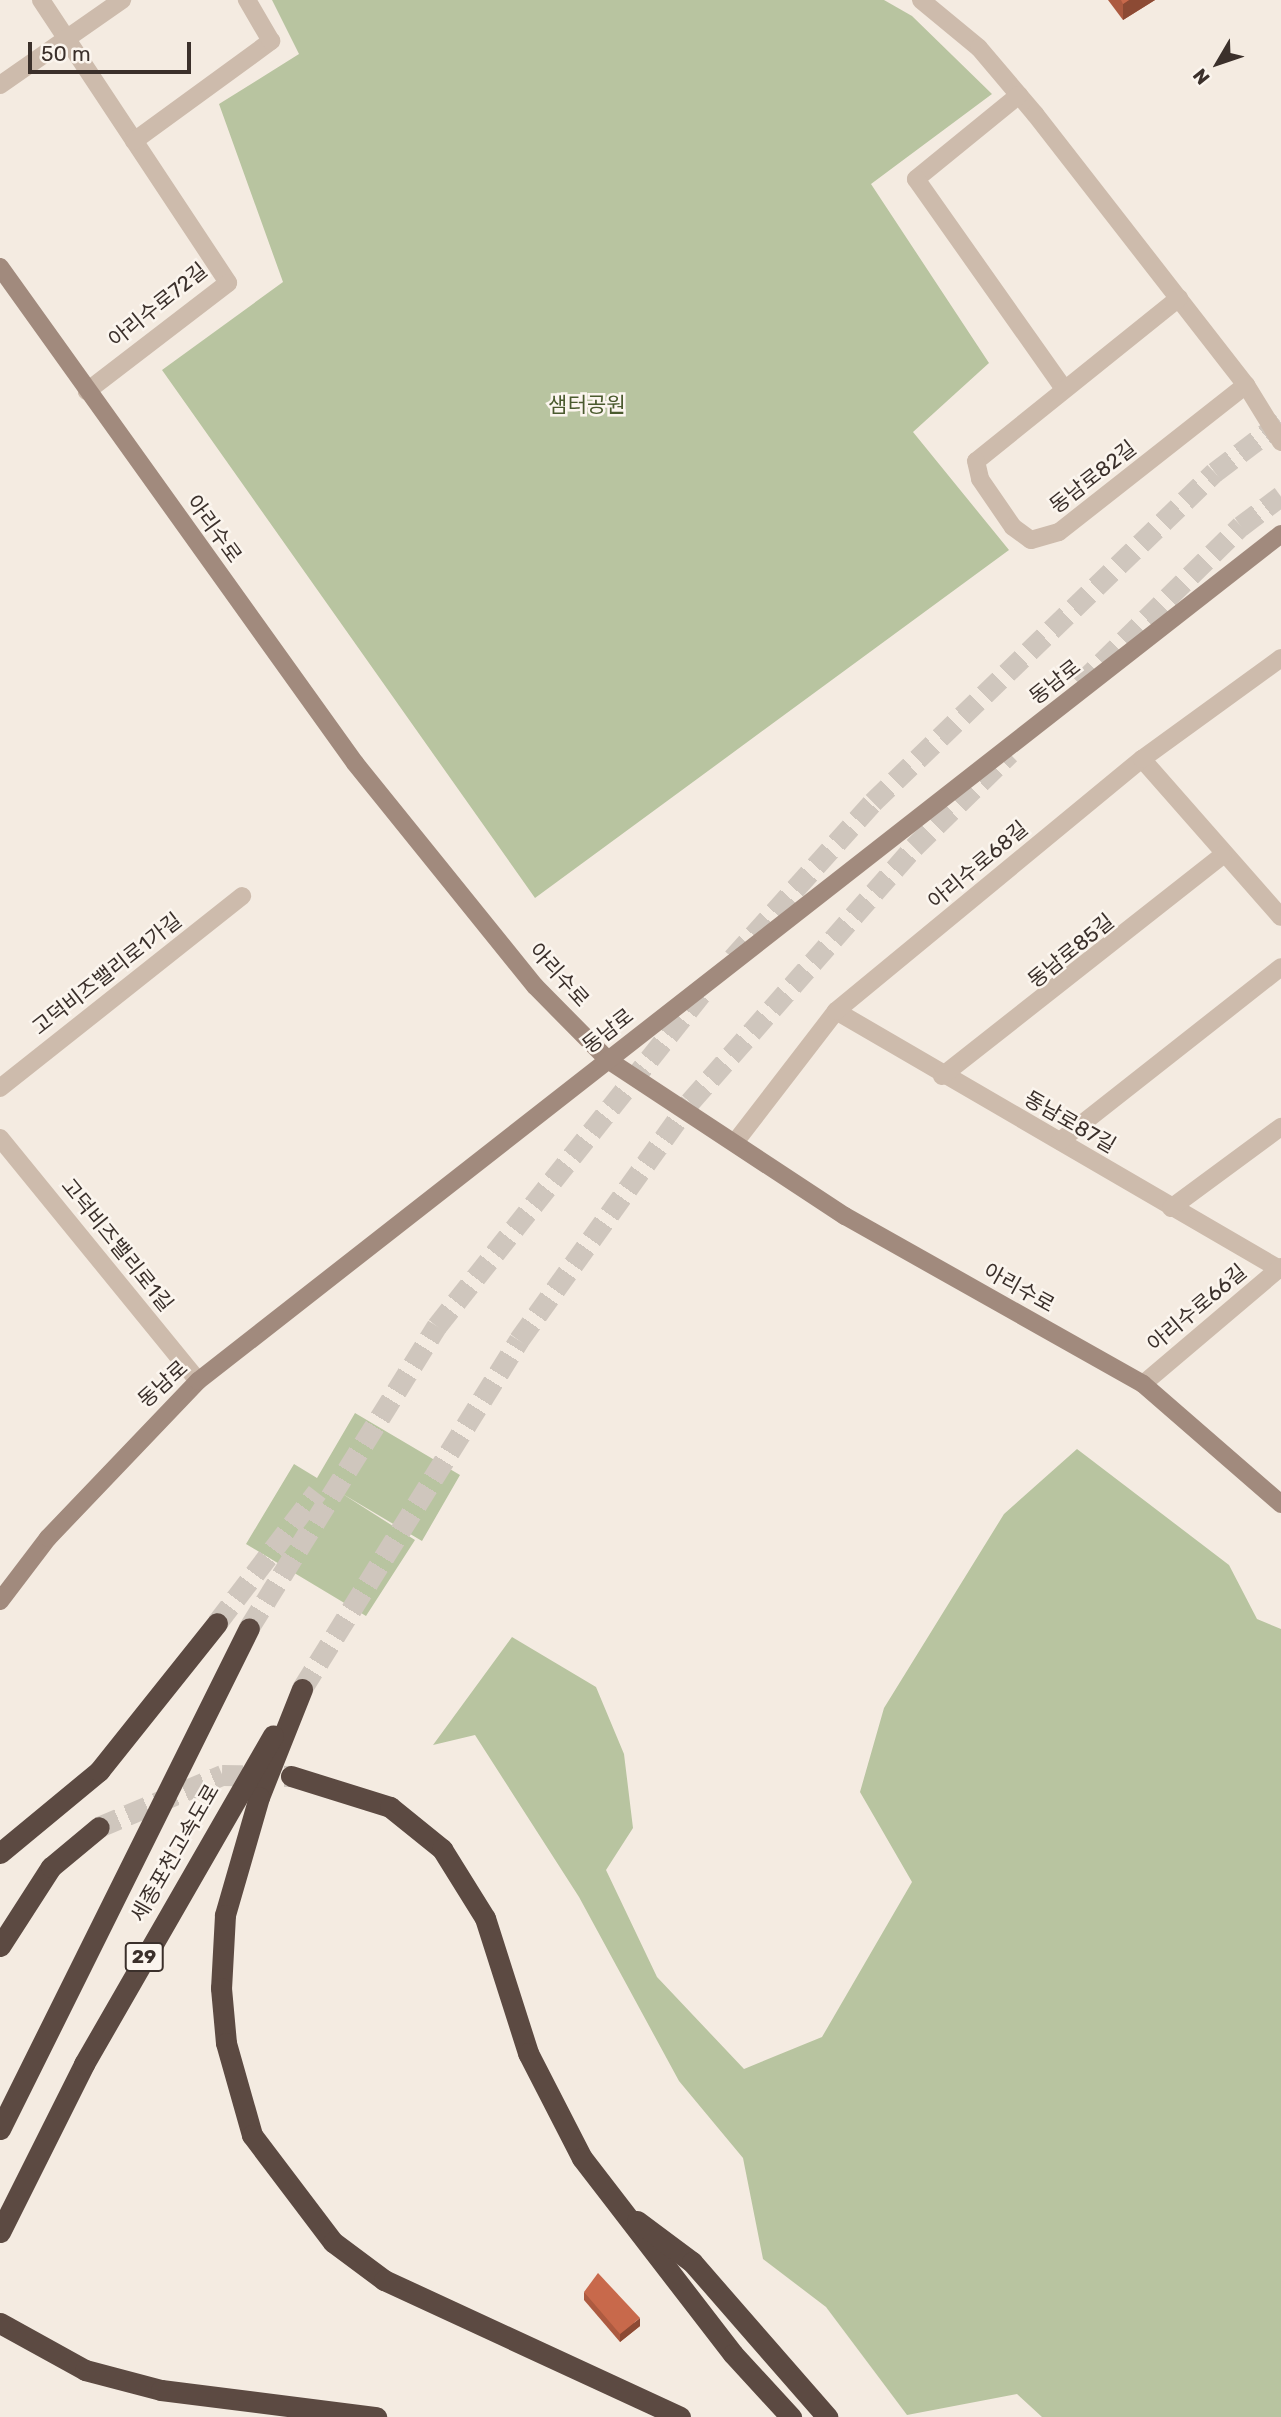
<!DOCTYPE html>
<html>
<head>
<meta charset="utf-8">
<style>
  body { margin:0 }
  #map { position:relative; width:1281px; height:2417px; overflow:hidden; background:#f4ebe1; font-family:Rubik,"Noto Sans KR",sans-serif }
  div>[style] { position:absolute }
  .green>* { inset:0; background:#b8c4a0 }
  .motorway-tunnel>* { height:21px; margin-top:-10.5px; transform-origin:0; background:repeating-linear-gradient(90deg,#cfc6bd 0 21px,transparent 0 31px) }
  .minor>* { height:18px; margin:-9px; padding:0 9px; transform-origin:9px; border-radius:9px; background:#cdbbac }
  .secondary>* { height:18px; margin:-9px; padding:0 9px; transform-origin:9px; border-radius:9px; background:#a18a7d }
  .motorway>* { height:21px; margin:-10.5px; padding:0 10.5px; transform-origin:10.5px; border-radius:10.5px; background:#5c4a42 }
  .wall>* { inset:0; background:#ac5a40 }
  .shaded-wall>* { inset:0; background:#8c4a34 }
  .building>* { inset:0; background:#c8694b }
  span { translate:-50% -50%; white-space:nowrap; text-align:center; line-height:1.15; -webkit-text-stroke:5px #fbf5ee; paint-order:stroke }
  .shield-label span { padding:2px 5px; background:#fbf5ee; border:2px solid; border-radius:5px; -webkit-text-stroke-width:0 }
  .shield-label { font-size:19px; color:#3b302b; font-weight:700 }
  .street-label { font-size:21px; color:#3b302b }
  .park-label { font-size:21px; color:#4a5a2e }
  .north { position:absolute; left:1183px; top:28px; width:70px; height:70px; -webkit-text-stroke:5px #fbf5ee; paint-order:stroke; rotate:231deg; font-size:19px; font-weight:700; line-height:28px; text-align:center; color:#3b302b }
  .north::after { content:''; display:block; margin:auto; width:24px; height:32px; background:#3b302b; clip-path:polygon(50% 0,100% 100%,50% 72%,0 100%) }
  .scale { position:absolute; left:28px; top:42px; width:163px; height:32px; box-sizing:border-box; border:4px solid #3b302b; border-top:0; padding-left:9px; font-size:21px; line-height:24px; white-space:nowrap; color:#3b302b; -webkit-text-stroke:5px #fbf5ee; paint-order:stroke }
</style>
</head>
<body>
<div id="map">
  <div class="green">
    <div style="clip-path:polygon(272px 0,884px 0,912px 16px,992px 94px,871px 184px,989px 363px,913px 432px,1009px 550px,535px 898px,162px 370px,283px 282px,219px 104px,299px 54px)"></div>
    <div style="clip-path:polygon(355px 1413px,460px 1475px,422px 1541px,341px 1493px,415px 1540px,366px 1616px,246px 1544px,294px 1464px,317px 1478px)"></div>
    <div style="clip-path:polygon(1077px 1449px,1229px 1565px,1257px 1619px,1281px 1629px,1281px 2417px,1042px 2417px,1017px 2394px,907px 2415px,826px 2307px,763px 2259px,743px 2158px,679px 2081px,579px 1897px,475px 1735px,433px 1745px,512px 1637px,596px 1687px,624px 1754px,633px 1828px,606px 1870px,657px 1977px,744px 2069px,822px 2037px,912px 1882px,860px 1792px,884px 1708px,1004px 1514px)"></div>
  </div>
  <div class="motorway-tunnel">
    <div style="left:1080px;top:684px;width:226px;rotate:-44.5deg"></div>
    <div style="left:1241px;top:526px;width:50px;rotate:-36.9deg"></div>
    <div style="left:733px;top:958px;width:210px;rotate:-48.1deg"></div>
    <div style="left:873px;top:802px;width:475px;rotate:-44deg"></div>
    <div style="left:1215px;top:472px;width:83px;rotate:-37.1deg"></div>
    <div style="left:217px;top:1623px;width:165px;rotate:-52.6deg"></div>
    <div style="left:249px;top:1628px;width:356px;rotate:-58.1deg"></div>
    <div style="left:437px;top:1326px;width:429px;rotate:-51.5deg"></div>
    <div style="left:302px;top:1689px;width:411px;rotate:-58.1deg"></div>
    <div style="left:519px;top:1340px;width:293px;rotate:-54.3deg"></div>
    <div style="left:690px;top:1102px;width:339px;rotate:-48.7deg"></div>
    <div style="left:914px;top:847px;width:134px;rotate:-44.4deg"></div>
    <div style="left:99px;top:1827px;width:134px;rotate:-22.9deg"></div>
    <div style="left:222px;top:1775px;width:69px;rotate:0.8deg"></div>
  </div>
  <div class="minor">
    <div style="left:41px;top:0;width:339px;rotate:56.5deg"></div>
    <div style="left:228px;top:283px;width:178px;rotate:142.5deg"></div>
    <div style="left:921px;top:0;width:75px;rotate:39.6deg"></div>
    <div style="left:979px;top:48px;width:87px;rotate:49.7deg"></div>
    <div style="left:1035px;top:114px;width:343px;rotate:52.1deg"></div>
    <div style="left:1246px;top:385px;width:67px;rotate:58.4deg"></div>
    <div style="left:0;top:85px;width:149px;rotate:-34.9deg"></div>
    <div style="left:1019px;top:95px;width:133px;rotate:140.8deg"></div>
    <div style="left:916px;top:179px;width:257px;rotate:54.8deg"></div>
    <div style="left:134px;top:141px;width:170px;rotate:-36.1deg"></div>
    <div style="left:271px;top:41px;width:48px;rotate:-120.3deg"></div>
    <div style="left:1179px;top:298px;width:260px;rotate:141.2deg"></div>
    <div style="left:976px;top:461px;width:18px;rotate:77deg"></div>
    <div style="left:980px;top:479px;width:58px;rotate:55.5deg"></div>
    <div style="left:1013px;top:527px;width:22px;rotate:36deg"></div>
    <div style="left:1031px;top:540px;width:29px;rotate:-16deg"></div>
    <div style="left:1059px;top:532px;width:238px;rotate:-38.2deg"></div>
    <div style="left:1142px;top:759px;width:210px;rotate:48.7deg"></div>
    <div style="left:836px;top:1011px;width:515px;rotate:30.2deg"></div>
    <div style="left:942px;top:1076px;width:357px;rotate:-38.2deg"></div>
    <div style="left:0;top:1088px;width:309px;rotate:-38.4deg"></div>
    <div style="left:0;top:1138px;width:313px;rotate:50.8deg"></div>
    <div style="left:736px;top:1141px;width:164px;rotate:-52.4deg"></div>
    <div style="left:836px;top:1011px;width:396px;rotate:-39.5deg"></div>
    <div style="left:1142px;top:759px;width:172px;rotate:-36deg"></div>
    <div style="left:1060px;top:1141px;width:281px;rotate:-38.2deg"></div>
    <div style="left:1171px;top:1208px;width:137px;rotate:-36.4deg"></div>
    <div style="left:1143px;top:1384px;width:181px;rotate:-40.3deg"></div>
  </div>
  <div class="secondary">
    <div style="left:0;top:267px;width:610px;rotate:54.41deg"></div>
    <div style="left:355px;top:763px;width:287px;rotate:51.1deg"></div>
    <div style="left:535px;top:986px;width:104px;rotate:45.4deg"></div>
    <div style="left:608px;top:1060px;width:284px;rotate:33.4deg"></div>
    <div style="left:845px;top:1216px;width:342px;rotate:29.4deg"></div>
    <div style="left:1143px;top:1384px;width:183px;rotate:41deg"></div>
    <div style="left:0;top:1601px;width:79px;rotate:-52.7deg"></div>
    <div style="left:48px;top:1538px;width:217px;rotate:-46.3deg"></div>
    <div style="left:198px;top:1381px;width:1375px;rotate:-38.03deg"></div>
  </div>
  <div class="motorway">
    <div style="left:302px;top:1689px;width:116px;rotate:111.7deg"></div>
    <div style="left:259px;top:1797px;width:123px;rotate:106.1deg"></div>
    <div style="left:225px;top:1915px;width:73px;rotate:93.1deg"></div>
    <div style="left:221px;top:1988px;width:55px;rotate:84.8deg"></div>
    <div style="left:226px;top:2043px;width:96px;rotate:74.2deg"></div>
    <div style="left:252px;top:2135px;width:134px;rotate:52.9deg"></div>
    <div style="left:333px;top:2242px;width:64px;rotate:36.7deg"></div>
    <div style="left:384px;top:2280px;width:326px;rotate:24.8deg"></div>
    <div style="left:291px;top:1776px;width:104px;rotate:17.4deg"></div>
    <div style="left:390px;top:1807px;width:67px;rotate:38.9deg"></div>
    <div style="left:442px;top:1849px;width:81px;rotate:58.1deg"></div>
    <div style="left:485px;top:1918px;width:142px;rotate:72.3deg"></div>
    <div style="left:528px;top:2053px;width:118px;rotate:62.8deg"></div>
    <div style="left:582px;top:2158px;width:247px;rotate:52.4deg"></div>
    <div style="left:733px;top:2354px;width:86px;rotate:47.4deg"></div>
    <div style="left:0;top:1853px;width:129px;rotate:-39.6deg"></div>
    <div style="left:99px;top:1771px;width:189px;rotate:-51.4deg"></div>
    <div style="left:0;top:1946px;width:94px;rotate:-57.2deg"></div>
    <div style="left:51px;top:1867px;width:62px;rotate:-39.8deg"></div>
    <div style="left:0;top:2129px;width:559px;rotate:-63.57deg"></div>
    <div style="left:637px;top:2221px;width:69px;rotate:36.7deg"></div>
    <div style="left:692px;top:2262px;width:206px;rotate:48.9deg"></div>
    <div style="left:0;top:2232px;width:188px;rotate:-63.4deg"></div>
    <div style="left:84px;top:2064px;width:379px;rotate:-60.1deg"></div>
    <div style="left:0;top:2323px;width:97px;rotate:28.9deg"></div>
    <div style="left:85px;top:2370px;width:79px;rotate:14.7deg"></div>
    <div style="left:161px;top:2390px;width:217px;rotate:7.2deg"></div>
  </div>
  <div class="wall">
    <div style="clip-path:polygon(1108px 0,1155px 0,1123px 20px)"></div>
    <div style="clip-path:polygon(584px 2292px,640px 2326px,620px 2342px,584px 2300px)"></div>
  </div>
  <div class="shaded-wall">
    <div style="clip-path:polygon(1129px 0,1155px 0,1123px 20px,1123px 4px)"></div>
    <div style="clip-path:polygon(640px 2318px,640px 2326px,620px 2342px,620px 2334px)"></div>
  </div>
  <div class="building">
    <div style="clip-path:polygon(1121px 0,1129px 0,1123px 4px)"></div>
    <div style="clip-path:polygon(598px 2273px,640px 2318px,620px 2334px,584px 2292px)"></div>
  </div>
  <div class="shield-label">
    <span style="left:144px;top:1957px">29</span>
  </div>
  <div class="street-label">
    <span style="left:158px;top:305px;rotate:-39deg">아리수로72길</span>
    <span style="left:1093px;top:477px;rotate:-38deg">동남로82길</span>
    <span style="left:214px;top:529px;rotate:54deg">아리수로</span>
    <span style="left:1055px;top:682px;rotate:-38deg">동남로</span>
    <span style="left:978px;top:865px;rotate:-40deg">아리수로68길</span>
    <span style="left:1071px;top:951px;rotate:-39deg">동남로85길</span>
    <span style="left:107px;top:974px;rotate:-38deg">고덕비즈밸리로1가길</span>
    <span style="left:559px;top:975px;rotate:48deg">아리수로</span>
    <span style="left:608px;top:1031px;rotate:-38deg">동남로</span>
    <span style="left:1070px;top:1122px;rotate:30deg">동남로87길</span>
    <span style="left:117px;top:1245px;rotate:51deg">고덕비즈밸리로1길</span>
    <span style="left:1019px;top:1288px;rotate:29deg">아리수로</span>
    <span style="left:1197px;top:1308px;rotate:-40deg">아리수로66길</span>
    <span style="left:163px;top:1384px;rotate:-42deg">동남로</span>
    <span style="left:175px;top:1853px;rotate:-60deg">세종포천고속도로</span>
  </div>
  <div class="park-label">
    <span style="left:587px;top:405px">샘터공원</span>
  </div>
  <div class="north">N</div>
  <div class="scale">50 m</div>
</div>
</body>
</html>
